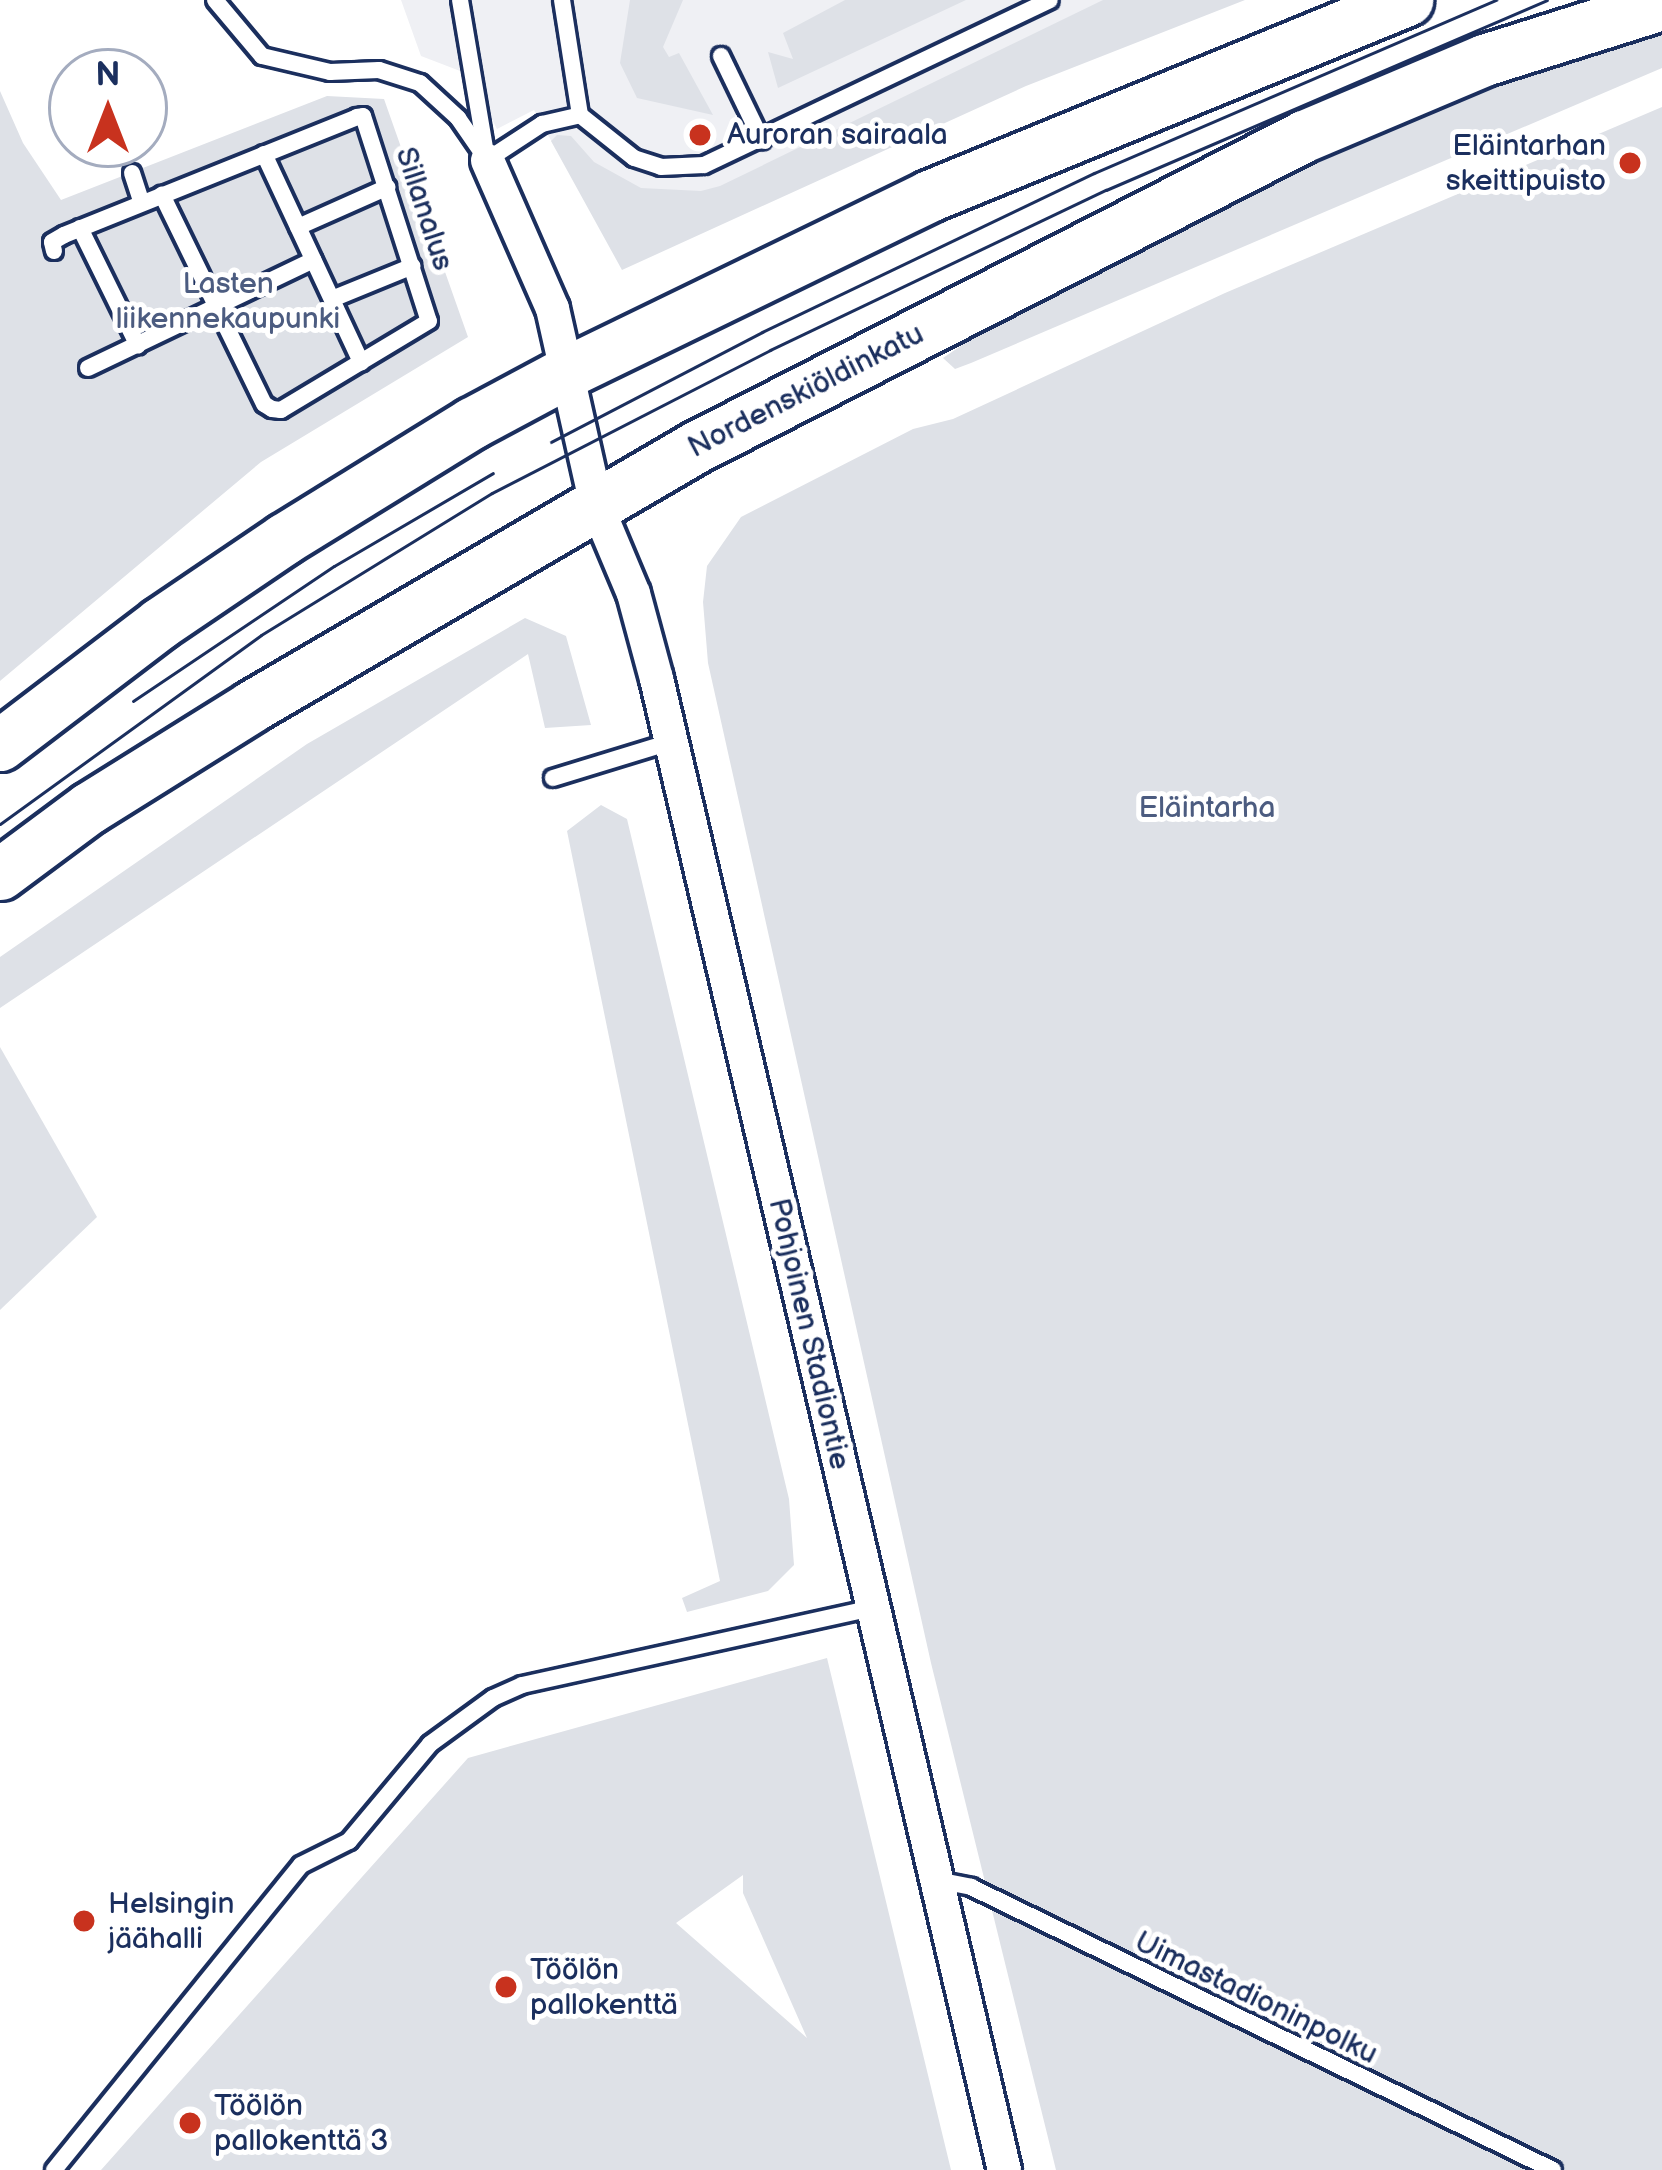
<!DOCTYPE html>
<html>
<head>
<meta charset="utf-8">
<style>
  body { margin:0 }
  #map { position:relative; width:1662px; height:2170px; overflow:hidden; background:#fff; font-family:"Balsamiq Sans",sans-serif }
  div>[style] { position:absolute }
  .built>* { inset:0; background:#eff0f4 }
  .green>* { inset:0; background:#dee1e7 }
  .roads { filter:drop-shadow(3px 0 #1b2f5e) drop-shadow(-3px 0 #1b2f5e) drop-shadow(0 3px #1b2f5e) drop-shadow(0 -3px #1b2f5e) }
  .lane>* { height:16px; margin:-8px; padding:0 8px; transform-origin:8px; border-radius:8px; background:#fff }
  .street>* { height:33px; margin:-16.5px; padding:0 16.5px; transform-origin:16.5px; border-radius:16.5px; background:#fff }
  .primary>* { height:51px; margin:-25.5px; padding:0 25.5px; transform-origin:25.5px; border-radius:25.5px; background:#fff }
  .tram>* { height:3px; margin:-1.5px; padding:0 1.5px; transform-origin:1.5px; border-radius:1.5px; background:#1b2f5e }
  .dots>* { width:33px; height:33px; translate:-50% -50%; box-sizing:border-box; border:6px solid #fff; border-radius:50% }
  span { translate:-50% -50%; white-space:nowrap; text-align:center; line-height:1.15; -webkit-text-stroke:10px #fff; paint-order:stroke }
  .poi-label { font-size:30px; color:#1b2f5e }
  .left { translate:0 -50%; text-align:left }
  .right { translate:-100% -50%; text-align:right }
  .street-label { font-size:30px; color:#1b2f5e }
  .park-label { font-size:30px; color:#4c5c80 }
  .north { position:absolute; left:48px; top:48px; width:120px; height:120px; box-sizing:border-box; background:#fff; border:3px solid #a4acbf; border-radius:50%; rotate:0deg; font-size:33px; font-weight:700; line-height:48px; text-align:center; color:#1b2f5e }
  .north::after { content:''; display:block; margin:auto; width:42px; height:54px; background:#c8321e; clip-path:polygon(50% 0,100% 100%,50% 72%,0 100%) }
</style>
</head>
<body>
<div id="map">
  <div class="built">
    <div style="clip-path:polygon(401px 0,1134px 0,619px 262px,534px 110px,497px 129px,468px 74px,421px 56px)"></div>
  </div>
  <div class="green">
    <div style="clip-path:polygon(630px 0,683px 0,663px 47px,669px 57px,679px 53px,713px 115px,637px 98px,620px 63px)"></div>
    <div style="clip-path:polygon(845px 0,966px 0,778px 88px,768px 52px,793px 59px,783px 33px)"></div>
    <div style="clip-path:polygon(1103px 0,1245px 0,1026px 86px,622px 270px,551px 141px,557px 135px,571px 136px,594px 162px,641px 188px,701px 191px,720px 186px)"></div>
    <div style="clip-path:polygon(1662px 25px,1662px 68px,971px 363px,955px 369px,943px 358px,1005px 316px,1148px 240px,1328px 153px,1465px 93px)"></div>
    <div style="clip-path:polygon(0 91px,23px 143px,61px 200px,327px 96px,384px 99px,468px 337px,261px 462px,0 681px)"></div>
    <div style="clip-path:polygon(1662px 107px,1662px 2170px,1056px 2170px,931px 1663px,708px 663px,703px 602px,707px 566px,741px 517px,913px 429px,953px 419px,1225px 293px)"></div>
    <div style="clip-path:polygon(525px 618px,566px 636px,591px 725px,545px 728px,528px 654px,0 1008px,0 957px,307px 744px)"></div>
    <div style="clip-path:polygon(601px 805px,627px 819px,789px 1499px,794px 1565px,768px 1591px,687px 1612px,682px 1598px,720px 1581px,567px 831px)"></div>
    <div style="clip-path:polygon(0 1047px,97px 1217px,0 1310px)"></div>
    <div style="clip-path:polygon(evenodd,827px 1658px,951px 2170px,101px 2170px,468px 1758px,827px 1658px,743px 1875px,743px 1893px,807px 2038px,676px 1923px,743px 1875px)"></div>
  </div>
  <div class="roads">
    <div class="lane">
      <div style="left:215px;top:0;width:73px;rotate:50deg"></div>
      <div style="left:262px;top:56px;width:70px;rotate:13.2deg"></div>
      <div style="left:330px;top:72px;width:49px;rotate:-2.3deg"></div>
      <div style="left:379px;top:70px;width:43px;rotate:17.6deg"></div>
      <div style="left:420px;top:83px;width:52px;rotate:42.6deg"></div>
      <div style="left:458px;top:118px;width:51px;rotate:55.4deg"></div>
      <div style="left:460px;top:0;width:150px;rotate:80.4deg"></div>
      <div style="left:562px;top:0;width:116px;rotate:81.1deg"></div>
      <div style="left:721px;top:56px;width:94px;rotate:64.2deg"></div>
      <div style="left:264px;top:154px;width:230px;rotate:65deg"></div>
      <div style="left:487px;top:160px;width:66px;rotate:-33.2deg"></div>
      <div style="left:542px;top:124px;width:39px;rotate:-13deg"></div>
      <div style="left:580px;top:115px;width:69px;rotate:38.5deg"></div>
      <div style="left:634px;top:158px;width:28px;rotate:18deg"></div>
      <div style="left:661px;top:167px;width:43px;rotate:-2.7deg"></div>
      <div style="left:704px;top:165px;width:383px;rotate:-25.5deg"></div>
      <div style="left:132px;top:173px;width:25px;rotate:72deg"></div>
      <div style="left:298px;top:227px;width:98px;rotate:-24deg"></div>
      <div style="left:80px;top:228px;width:131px;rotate:63.8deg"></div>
      <div style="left:54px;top:251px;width:9px;rotate:-103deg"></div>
      <div style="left:52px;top:242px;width:14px;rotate:-30deg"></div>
      <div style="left:64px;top:235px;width:316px;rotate:-21.9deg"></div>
      <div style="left:357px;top:117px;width:6px;rotate:-9deg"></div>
      <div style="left:363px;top:116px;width:215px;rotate:72.2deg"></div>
      <div style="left:429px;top:321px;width:173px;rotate:149deg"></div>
      <div style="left:281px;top:410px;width:9px;rotate:-174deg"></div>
      <div style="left:272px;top:409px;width:9px;rotate:-148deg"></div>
      <div style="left:264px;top:404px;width:233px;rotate:-116deg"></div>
      <div style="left:332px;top:299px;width:87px;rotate:-22.2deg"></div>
      <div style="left:88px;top:368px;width:250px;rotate:-25.6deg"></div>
      <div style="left:553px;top:778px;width:123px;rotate:-17deg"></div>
      <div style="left:936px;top:1880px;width:36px;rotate:11deg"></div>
      <div style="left:971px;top:1887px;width:647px;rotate:25.93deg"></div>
      <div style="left:54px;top:2170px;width:392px;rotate:-51deg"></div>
      <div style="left:301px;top:1865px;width:54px;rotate:-26.6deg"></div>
      <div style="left:349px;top:1841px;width:126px;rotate:-50.1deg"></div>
      <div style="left:430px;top:1744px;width:78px;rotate:-36.1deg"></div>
      <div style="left:493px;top:1698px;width:32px;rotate:-24deg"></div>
      <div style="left:522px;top:1685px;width:359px;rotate:-12.4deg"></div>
    </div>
    <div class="street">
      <div style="left:487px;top:160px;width:162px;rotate:66.3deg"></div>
      <div style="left:552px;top:308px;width:202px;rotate:77.4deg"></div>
      <div style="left:596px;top:505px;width:95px;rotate:67.2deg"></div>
      <div style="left:633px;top:593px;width:88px;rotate:74.9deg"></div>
      <div style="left:656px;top:678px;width:1532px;rotate:76.87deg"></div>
    </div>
    <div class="primary">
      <div style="left:0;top:745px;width:201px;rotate:-37.3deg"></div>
      <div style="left:160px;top:623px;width:150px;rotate:-34.1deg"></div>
      <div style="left:284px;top:539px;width:221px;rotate:-31.7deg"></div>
      <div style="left:472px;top:423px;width:110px;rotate:-28.2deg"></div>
      <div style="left:569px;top:371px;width:400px;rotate:-25.9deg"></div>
      <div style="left:929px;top:196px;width:517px;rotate:-22.3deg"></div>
      <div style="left:0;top:874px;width:111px;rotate:-36.6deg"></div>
      <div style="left:89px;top:808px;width:192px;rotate:-32deg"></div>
      <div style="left:252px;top:706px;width:514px;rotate:-30.26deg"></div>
      <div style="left:696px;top:447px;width:683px;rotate:-27.09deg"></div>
      <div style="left:1304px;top:136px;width:195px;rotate:-22.9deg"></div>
      <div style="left:1484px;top:60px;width:187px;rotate:-17.5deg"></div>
    </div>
  </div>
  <div class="tram">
    <div style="left:551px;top:442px;width:238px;rotate:-27.5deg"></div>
    <div style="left:762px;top:332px;width:368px;rotate:-25.6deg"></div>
    <div style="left:1094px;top:173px;width:438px;rotate:-23.3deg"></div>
    <div style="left:133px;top:701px;width:242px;rotate:-33.9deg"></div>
    <div style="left:334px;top:566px;width:184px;rotate:-30.3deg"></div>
    <div style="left:0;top:824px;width:322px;rotate:-35.9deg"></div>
    <div style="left:261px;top:635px;width:271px;rotate:-31.6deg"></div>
    <div style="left:492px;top:493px;width:313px;rotate:-27.2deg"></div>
    <div style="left:770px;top:350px;width:372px;rotate:-25.5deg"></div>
    <div style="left:1106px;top:190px;width:480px;rotate:-23.3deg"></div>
  </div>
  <div class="dots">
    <div style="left:700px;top:135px;background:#c8321e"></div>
    <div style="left:1630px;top:163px;background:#c8321e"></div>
    <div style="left:84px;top:1921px;background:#c8321e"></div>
    <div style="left:506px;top:1987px;background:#c8321e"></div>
    <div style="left:190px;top:2123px;background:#c8321e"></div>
  </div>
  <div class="poi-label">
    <span class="left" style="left:727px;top:135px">Auroran sairaala</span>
    <span class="right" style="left:1606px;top:163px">Eläintarhan<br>skeittipuisto</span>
    <span class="left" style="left:108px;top:1921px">Helsingin<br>jäähalli</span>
    <span class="left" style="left:530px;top:1987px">Töölön<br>pallokenttä</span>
    <span class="left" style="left:214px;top:2123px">Töölön<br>pallokenttä 3</span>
  </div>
  <div class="street-label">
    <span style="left:424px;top:209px;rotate:72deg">Sillanalus</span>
    <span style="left:806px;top:391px;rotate:-27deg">Nordenskiöldinkatu</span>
    <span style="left:809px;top:1334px;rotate:77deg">Pohjoinen Stadiontie</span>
    <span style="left:1256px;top:1998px;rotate:26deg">Uimastadioninpolku</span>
  </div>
  <div class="park-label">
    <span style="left:228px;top:301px">Lasten<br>liikennekaupunki</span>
    <span style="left:1207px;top:808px">Eläintarha</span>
  </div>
  <div class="north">N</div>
</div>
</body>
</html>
